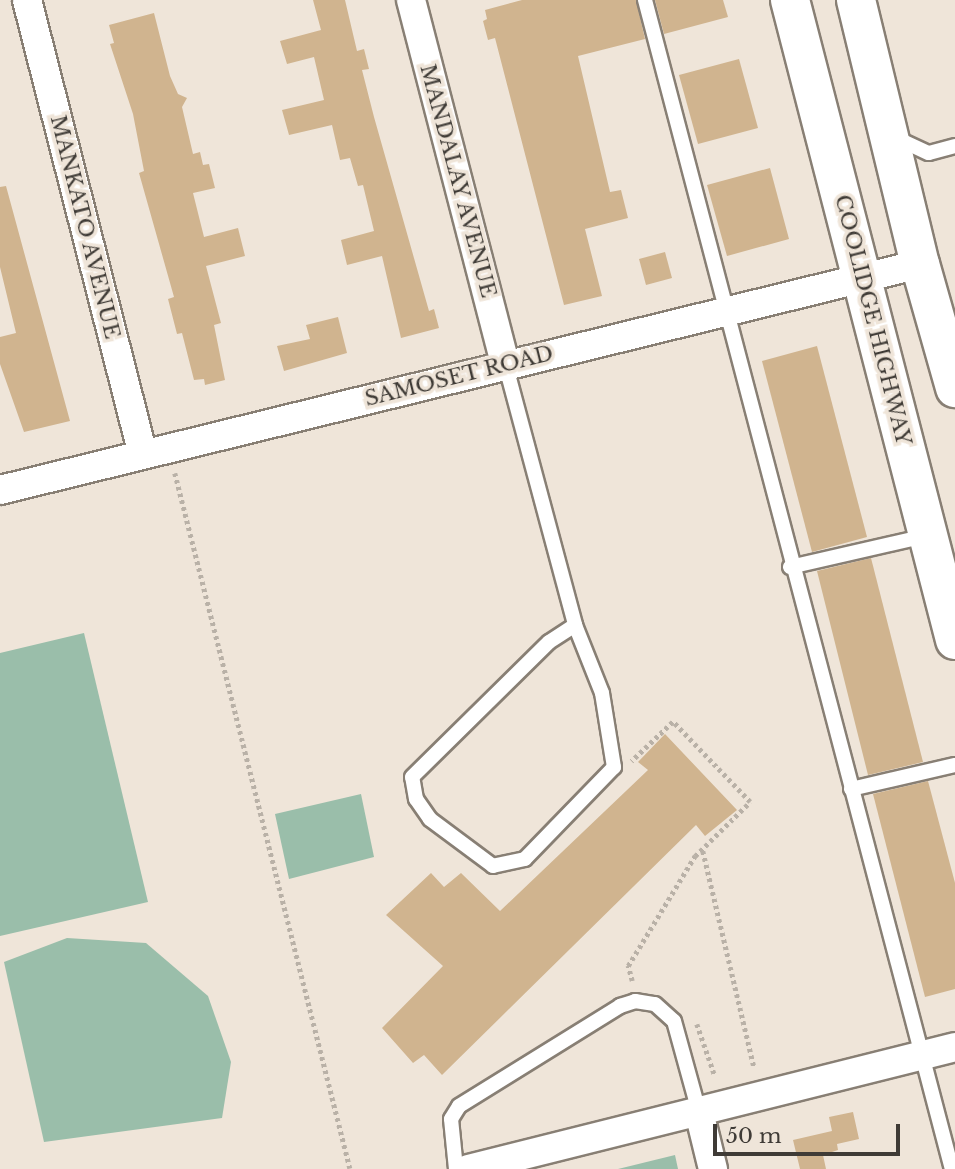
<!DOCTYPE html>
<html>
<head>
<meta charset="utf-8">
<style>
  body { margin:0 }
  #map { position:relative; width:955px; height:1169px; overflow:hidden; background:#efe5d9; font-family:"Libre Baskerville",serif }
  div>[style] { position:absolute }
  .green>* { inset:0; background:#9abeaa }
  .building>* { inset:0; background:#d0b48f }
  .path>* { height:4.5px; margin-top:-2.25px; transform-origin:0; background:repeating-linear-gradient(90deg,#b9b1a7 0 3.5px,transparent 0 7px) }
  .roads { filter:drop-shadow(2px 0 #887f74) drop-shadow(-2px 0 #887f74) drop-shadow(0 2px #887f74) drop-shadow(0 -2px #887f74) }
  .service>* { height:14px; margin:-7px; padding:0 7px; transform-origin:7px; border-radius:7px; background:#fff }
  .minor>* { height:28px; margin:-14px; padding:0 14px; transform-origin:14px; border-radius:14px; background:#fff }
  .secondary>* { height:38px; margin:-19px; padding:0 19px; transform-origin:19px; border-radius:19px; background:#fff }
  span { translate:-50% -50%; white-space:nowrap; text-align:center; line-height:1.15; -webkit-text-stroke:7px #efe5d9; paint-order:stroke }
  .street-label { font-size:21px; color:#3f3b36 }
  .scale { position:absolute; left:713px; top:1124px; width:187px; height:32px; box-sizing:border-box; border:4px solid #3f3b36; border-top:0; padding-left:9px; font-size:21px; line-height:24px; white-space:nowrap; color:#3f3b36; -webkit-text-stroke:5px #efe5d9; paint-order:stroke }
</style>
</head>
<body>
<div id="map">
  <div class="green">
    <div style="clip-path:polygon(84px 633px,148px 902px,0 936px,0 653px)"></div>
    <div style="clip-path:polygon(361px 794px,374px 857px,289px 879px,275px 814px)"></div>
    <div style="clip-path:polygon(67px 938px,146px 943px,208px 996px,231px 1062px,222px 1118px,44px 1142px,4px 962px)"></div>
    <div style="clip-path:polygon(675px 1155px,678px 1169px,618px 1169px)"></div>
  </div>
  <div class="building">
    <div style="clip-path:polygon(313px 0,345px 0,357px 51px,364px 49px,369px 69px,362px 70px,374px 117px,429px 311px,434px 309px,439px 328px,401px 338px,382px 256px,347px 265px,341px 240px,374px 231px,363px 185px,358px 186px,350px 158px,340px 160px,332px 125px,289px 135px,282px 110px,324px 100px,314px 57px,287px 64px,280px 41px,321px 30px)"></div>
    <div style="clip-path:polygon(522px 0,636px 0,645px 39px,578px 56px,610px 192px,621px 190px,628px 218px,585px 229px,602px 296px,564px 305px,495px 38px,488px 40px,483px 21px,487px 19px,485px 10px)"></div>
    <div style="clip-path:polygon(655px 0,723px 0,728px 17px,664px 34px)"></div>
    <div style="clip-path:polygon(154px 13px,170px 76px,178px 94px,187px 98px,182px 107px,193px 154px,200px 152px,203px 165px,209px 164px,215px 188px,193px 193px,204px 237px,238px 228px,245px 256px,206px 266px,221px 323px,214px 325px,225px 380px,205px 385px,204px 379px,194px 380px,182px 333px,177px 334px,168px 299px,174px 297px,139px 173px,144px 171px,133px 114px,110px 44px,114px 43px,109px 25px)"></div>
    <div style="clip-path:polygon(739px 59px,758px 128px,698px 144px,679px 75px)"></div>
    <div style="clip-path:polygon(770px 168px,789px 239px,727px 256px,707px 185px)"></div>
    <div style="clip-path:polygon(6px 186px,70px 421px,24px 432px,0 364px,0 337px,16px 333px,0 267px,0 187px)"></div>
    <div style="clip-path:polygon(665px 252px,672px 278px,646px 285px,639px 259px)"></div>
    <div style="clip-path:polygon(338px 317px,347px 353px,284px 371px,277px 346px,310px 339px,306px 325px)"></div>
    <div style="clip-path:polygon(817px 346px,867px 537px,812px 552px,762px 361px)"></div>
    <div style="clip-path:polygon(871px 558px,923px 762px,868px 775px,817px 571px)"></div>
    <div style="clip-path:polygon(665px 734px,737px 810px,705px 836px,696px 825px,442px 1075px,424px 1055px,413px 1063px,382px 1028px,443px 966px,386px 915px,431px 873px,444px 887px,461px 873px,500px 911px,648px 770px,638px 762px)"></div>
    <div style="clip-path:polygon(928px 781px,955px 883px,955px 989px,925px 997px,873px 794px)"></div>
    <div style="clip-path:polygon(853px 1112px,859px 1139px,837px 1144px,838px 1150px,823px 1155px,826px 1169px,800px 1169px,793px 1140px,832px 1131px,829px 1117px)"></div>
  </div>
  <div class="path">
    <div style="left:175px;top:473px;width:717px;rotate:75.87deg"></div>
    <div style="left:703px;top:851px;width:221px;rotate:76.7deg"></div>
    <div style="left:632px;top:981px;width:16px;rotate:-105deg"></div>
    <div style="left:628px;top:966px;width:129px;rotate:-58.7deg"></div>
    <div style="left:695px;top:856px;width:77px;rotate:-44.5deg"></div>
    <div style="left:750px;top:802px;width:111px;rotate:-133.9deg"></div>
    <div style="left:673px;top:722px;width:57px;rotate:136.4deg"></div>
    <div style="left:697px;top:1024px;width:55px;rotate:70.9deg"></div>
  </div>
  <div class="roads">
    <div class="service">
      <div style="left:645px;top:0;width:1209px;rotate:75.29deg"></div>
      <div style="left:894px;top:137px;width:38px;rotate:25deg"></div>
      <div style="left:929px;top:153px;width:27px;rotate:-15deg"></div>
      <div style="left:505px;top:363px;width:271px;rotate:75deg"></div>
      <div style="left:575px;top:625px;width:73px;rotate:68.3deg"></div>
      <div style="left:602px;top:693px;width:75px;rotate:80.8deg"></div>
      <div style="left:614px;top:767px;width:128px;rotate:134.1deg"></div>
      <div style="left:525px;top:859px;width:33px;rotate:168deg"></div>
      <div style="left:493px;top:866px;width:79px;rotate:-143.3deg"></div>
      <div style="left:430px;top:819px;width:24px;rotate:-125deg"></div>
      <div style="left:416px;top:799px;width:22px;rotate:-100deg"></div>
      <div style="left:412px;top:777px;width:192px;rotate:-44.6deg"></div>
      <div style="left:549px;top:642px;width:31px;rotate:-33deg"></div>
      <div style="left:790px;top:567px;width:139px;rotate:-12.9deg"></div>
      <div style="left:851px;top:789px;width:107px;rotate:-13deg"></div>
      <div style="left:456px;top:1169px;width:50px;rotate:-95.7deg"></div>
      <div style="left:451px;top:1119px;width:15px;rotate:-58deg"></div>
      <div style="left:459px;top:1106px;width:190px;rotate:-31.8deg"></div>
      <div style="left:620px;top:1006px;width:16px;rotate:-18deg"></div>
      <div style="left:635px;top:1001px;width:20px;rotate:9deg"></div>
      <div style="left:655px;top:1004px;width:25px;rotate:42deg"></div>
      <div style="left:674px;top:1021px;width:94px;rotate:74.6deg"></div>
    </div>
    <div class="minor">
      <div style="left:27px;top:0;width:469px;rotate:75.7deg"></div>
      <div style="left:411px;top:0;width:375px;rotate:75.5deg"></div>
      <div style="left:0;top:490px;width:947px;rotate:-13.8deg"></div>
      <div style="left:699px;top:1112px;width:59px;rotate:76.2deg"></div>
      <div style="left:468px;top:1169px;width:502px;rotate:-14.06deg"></div>
    </div>
    <div class="secondary">
      <div style="left:790px;top:0;width:661px;rotate:75.54deg"></div>
      <div style="left:856px;top:0;width:272px;rotate:76.4deg"></div>
      <div style="left:920px;top:264px;width:129px;rotate:74.2deg"></div>
    </div>
  </div>
  <div class="street-label">
    <span style="left:458px;top:181px;rotate:75deg">MANDALAY AVENUE</span>
    <span style="left:85px;top:227px;rotate:76deg">MANKATO AVENUE</span>
    <span style="left:873px;top:320px;rotate:76deg">COOLIDGE HIGHWAY</span>
    <span style="left:459px;top:376px;rotate:-14deg">SAMOSET ROAD</span>
  </div>
  <div class="scale">50 m</div>
</div>
</body>
</html>
